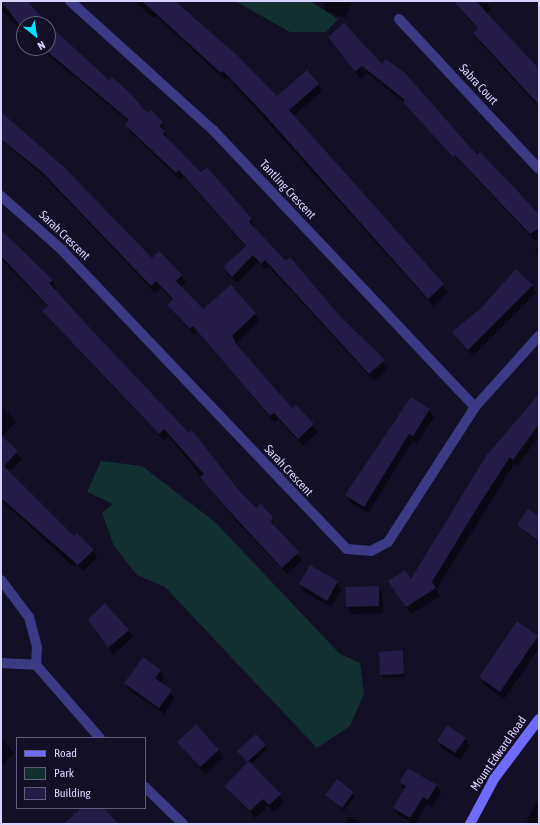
<!DOCTYPE html>
<html>
<head>
<meta charset="utf-8">
<style>
  body { margin:0 }
  #map { position:relative; width:540px; height:825px; overflow:hidden; background:#130f26; font-family:"Asap Condensed",sans-serif }
  div>[style] { position:absolute }
  .green>* { inset:0; background:#12302f }
  .shadow>* { inset:0; background:#0007 }
  .building>* { inset:0; background:#241b47 }
  .street>* { height:10px; margin:-5px; padding:0 5px; transform-origin:5px; border-radius:5px; background:#3d3a85 }
  .secondary>* { height:10px; margin:-5px; padding:0 5px; transform-origin:5px; border-radius:5px; background:#6f6bff }
  span { translate:-50% -50%; white-space:nowrap; text-align:center; line-height:1.15; -webkit-text-stroke:3.5px #130f26; paint-order:stroke }
  .street-label { font-size:12px; color:#d9d4ff }
  .frame { position:absolute; inset:0; border:2px solid #d9d4ff; pointer-events:none }
  .legend { position:absolute; left:16px; top:737px; width:130px; height:72px; box-sizing:border-box; background:#130f26; border:1px solid #625e7d; margin:0; padding:5px 7px; list-style:none; font-size:12px; color:#d9d4ff }
  .legend li { display:flex; align-items:center; gap:8px; height:20px }
  .legend b { width:20px; border:1px solid #625e7d }
  .north { position:absolute; left:16px; top:16px; width:40px; height:40px; box-sizing:border-box; background:#130f26; border:1px solid #625e7d; border-radius:50%; rotate:150deg; font-size:11px; font-weight:700; line-height:16px; text-align:center; color:#d9d4ff }
  .north::after { content:''; display:block; margin:auto; width:14px; height:18px; background:#00e5ff; clip-path:polygon(50% 0,100% 100%,50% 72%,0 100%) }
</style>
</head>
<body>
<div id="map">
  <div class="green">
    <div style="clip-path:polygon(235px 1px,310px 1px,338px 19px,326px 32px,290px 32px)"></div>
    <div style="clip-path:polygon(101px 461px,142px 466px,215px 522px,340px 654px,360px 663px,364px 694px,350px 726px,317px 748px,165px 587px,137px 575px,114px 546px,102px 513px,113px 504px,87px 492px)"></div>
  </div>
  <div class="shadow">
    <div style="clip-path:polygon(1px 1px,26px 1px,46px 24px,24px 24px,24px 33px,1px 10px)"></div>
    <div style="clip-path:polygon(134px 1px,176px 3px,277px 97px,318px 84px,322px 91px,293px 116px,448px 292px,433px 306px,227px 77px,225px 80px,156px 16px,153px 18px)"></div>
    <div style="clip-path:polygon(323px 1px,352px 1px,346px 18px,326px 11px)"></div>
    <div style="clip-path:polygon(452px 1px,487px 3px,491px 10px,487px 14px,539px 71px,539px 108px,478px 40px,474px 33px,478px 29px)"></div>
    <div style="clip-path:polygon(48px 26px,147px 115px,162px 122px,168px 140px,252px 219px,254px 228px,388px 368px,374px 381px,269px 267px,266px 270px,258px 262px,237px 283px,228px 275px,224px 268px,246px 247px,184px 177px,180px 180px,130px 132px,126px 125px,129px 122px,40px 48px,48px 48px)"></div>
    <div style="clip-path:polygon(329px 38px,382px 66px,477px 156px,539px 217px,539px 238px,535px 241px,404px 102px,367px 73px,360px 79px)"></div>
    <div style="clip-path:polygon(1px 112px,152px 259px,159px 252px,182px 276px,186px 283px,181px 287px,203px 310px,231px 286px,260px 321px,236px 344px,237px 346px,292px 410px,296px 406px,318px 432px,303px 446px,278px 419px,275px 423px,198px 332px,194px 335px,173px 312px,169px 305px,173px 301px,161px 288px,155px 293px,47px 179px,1px 140px)"></div>
    <div style="clip-path:polygon(1px 232px,53px 280px,57px 288px,54px 290px,189px 434px,191px 432px,256px 510px,272px 518px,275px 528px,302px 560px,287px 574px,235px 520px,169px 436px,164px 440px,48px 318px,43px 311px,48px 307px,1px 259px)"></div>
    <div style="clip-path:polygon(539px 246px,539px 257px,535px 250px)"></div>
    <div style="clip-path:polygon(532px 285px,536px 293px,473px 356px,453px 332px)"></div>
    <div style="clip-path:polygon(539px 399px,539px 436px,517px 466px,514px 464px,436px 590px,440px 596px,411px 614px,389px 581px,411px 581px)"></div>
    <div style="clip-path:polygon(1px 404px,16px 422px,2px 437px,22px 459px,1px 480px)"></div>
    <div style="clip-path:polygon(429px 410px,434px 417px,417px 443px,413px 441px,368px 513px,351px 503px,346px 495px)"></div>
    <div style="clip-path:polygon(1px 494px,93px 550px,97px 558px,83px 571px,76px 564px,74px 567px,4px 503px)"></div>
    <div style="clip-path:polygon(539px 518px,539px 542px,518px 526px)"></div>
    <div style="clip-path:polygon(337px 582px,341px 590px,331px 607px,304px 592px,300px 584px)"></div>
    <div style="clip-path:polygon(378px 587px,383px 595px,383px 613px,351px 614px,347px 607px)"></div>
    <div style="clip-path:polygon(93px 626px,128px 630px,133px 637px,113px 655px)"></div>
    <div style="clip-path:polygon(537px 637px,539px 648px,504px 699px,485px 685px,481px 677px)"></div>
    <div style="clip-path:polygon(402px 651px,405px 677px,383px 678px,381px 675px)"></div>
    <div style="clip-path:polygon(160px 670px,164px 678px,160px 683px,175px 698px,164px 714px,130px 691px,126px 684px)"></div>
    <div style="clip-path:polygon(1px 738px,14px 753px,1px 767px)"></div>
    <div style="clip-path:polygon(465px 738px,469px 746px,460px 760px,442px 748px,438px 741px)"></div>
    <div style="clip-path:polygon(178px 742px,219px 750px,223px 758px,205px 774px)"></div>
    <div style="clip-path:polygon(265px 745px,267px 749px,251px 764px,284px 802px,274px 812px,268px 806px,255px 818px,225px 786px,249px 763px,240px 755px)"></div>
    <div style="clip-path:polygon(408px 769px,437px 786px,441px 793px,432px 807px,427px 804px,415px 824px,398px 815px,394px 808px,405px 790px,400px 782px)"></div>
    <div style="clip-path:polygon(353px 793px,355px 796px,344px 811px,326px 795px)"></div>
    <div style="clip-path:polygon(539px 800px,539px 824px,526px 824px,532px 810px)"></div>
    <div style="clip-path:polygon(75px 808px,100px 808px,117px 824px,66px 824px,78px 812px)"></div>
    <div style="clip-path:polygon(348px 817px,363px 824px,345px 824px)"></div>
  </div>
  <div class="building">
    <div style="clip-path:polygon(1px 1px,27px 1px,48px 24px,24px 24px,24px 31px)"></div>
    <div style="clip-path:polygon(142px 1px,175px 1px,239px 57px,277px 96px,307px 70px,319px 84px,289px 110px,444px 284px,428px 299px,264px 114px,223px 71px,221px 73px)"></div>
    <div style="clip-path:polygon(453px 1px,476px 1px,539px 69px,539px 105px,473px 33px,478px 28px)"></div>
    <div style="clip-path:polygon(344px 23px,382px 64px,386px 59px,405px 73px,477px 155px,480px 152px,513px 186px,539px 215px,539px 228px,530px 234px,455px 155px,453px 157px,403px 102px,405px 100px,362px 66px,355px 72px,328px 37px)"></div>
    <div style="clip-path:polygon(48px 24px,109px 80px,112px 77px,131px 94px,147px 113px,151px 110px,163px 122px,159px 126px,165px 131px,163px 134px,201px 172px,207px 167px,252px 219px,249px 222px,286px 261px,290px 257px,339px 315px,385px 360px,369px 374px,265px 260px,261px 264px,253px 255px,232px 277px,223px 267px,246px 246px,179px 170px,176px 173px,125px 125px,129px 120px,43px 48px,48px 48px)"></div>
    <div style="clip-path:polygon(1px 112px,64px 167px,152px 258px,159px 251px,182px 275px,176px 281px,203px 309px,231px 285px,256px 313px,232px 336px,236px 344px,292px 408px,296px 405px,314px 424px,298px 439px,274px 413px,270px 416px,193px 326px,190px 329px,167px 305px,173px 299px,156px 281px,151px 286px,42px 172px,1px 139px)"></div>
    <div style="clip-path:polygon(1px 230px,53px 280px,49px 283px,90px 328px,189px 433px,192px 430px,237px 488px,256px 508px,261px 504px,273px 517px,271px 522px,299px 552px,282px 568px,230px 512px,200px 477px,204px 474px,164px 429px,159px 434px,42px 311px,48px 306px,1px 256px)"></div>
    <div style="clip-path:polygon(516px 269px,533px 285px,468px 350px,452px 332px,481px 308px)"></div>
    <div style="clip-path:polygon(539px 394px,539px 424px,513px 460px,510px 457px,480px 503px,432px 582px,436px 588px,406px 607px,388px 581px,405px 570px,411px 579px,486px 456px)"></div>
    <div style="clip-path:polygon(411px 397px,430px 409px,413px 436px,409px 434px,364px 507px,345px 495px)"></div>
    <div style="clip-path:polygon(1px 435px,18px 451px,4px 466px,74px 536px,77px 533px,94px 550px,78px 565px,1px 498px)"></div>
    <div style="clip-path:polygon(528px 509px,539px 516px,539px 541px,517px 525px)"></div>
    <div style="clip-path:polygon(310px 565px,338px 581px,327px 601px,299px 584px)"></div>
    <div style="clip-path:polygon(379px 586px,379px 606px,346px 607px,345px 587px)"></div>
    <div style="clip-path:polygon(105px 603px,129px 630px,108px 648px,88px 619px)"></div>
    <div style="clip-path:polygon(517px 621px,538px 636px,500px 692px,479px 677px)"></div>
    <div style="clip-path:polygon(403px 650px,404px 674px,380px 675px,379px 652px)"></div>
    <div style="clip-path:polygon(143px 657px,161px 670px,155px 678px,172px 690px,159px 708px,124px 683px)"></div>
    <div style="clip-path:polygon(196px 724px,219px 750px,200px 767px,177px 742px)"></div>
    <div style="clip-path:polygon(447px 725px,466px 738px,455px 753px,437px 741px)"></div>
    <div style="clip-path:polygon(256px 734px,266px 745px,247px 762px,237px 751px)"></div>
    <div style="clip-path:polygon(249px 761px,281px 794px,269px 805px,263px 799px,250px 811px,224px 786px)"></div>
    <div style="clip-path:polygon(408px 768px,437px 785px,428px 800px,423px 797px,410px 818px,393px 808px,406px 786px,399px 782px)"></div>
    <div style="clip-path:polygon(337px 779px,354px 792px,342px 808px,325px 795px)"></div>
    <div style="clip-path:polygon(81px 808px,103px 808px,119px 824px,64px 824px)"></div>
  </div>
  <div class="street">
    <div style="left:70px;top:1px;width:193px;rotate:42.1deg"></div>
    <div style="left:213px;top:130px;width:381px;rotate:46.6deg"></div>
    <div style="left:399px;top:19px;width:205px;rotate:47deg"></div>
    <div style="left:1px;top:196px;width:80px;rotate:41.5deg"></div>
    <div style="left:61px;top:249px;width:414px;rotate:46.4deg"></div>
    <div style="left:347px;top:549px;width:24px;rotate:5deg"></div>
    <div style="left:371px;top:551px;width:19px;rotate:-28deg"></div>
    <div style="left:388px;top:542px;width:161px;rotate:-57.2deg"></div>
    <div style="left:475px;top:407px;width:96px;rotate:-48deg"></div>
    <div style="left:1px;top:580px;width:46px;rotate:52.9deg"></div>
    <div style="left:29px;top:617px;width:31px;rotate:75deg"></div>
    <div style="left:37px;top:647px;width:18px;rotate:93deg"></div>
    <div style="left:36px;top:665px;width:97px;rotate:48.8deg"></div>
    <div style="left:1px;top:663px;width:35px;rotate:3deg"></div>
    <div style="left:145px;top:787px;width:53px;rotate:44.2deg"></div>
  </div>
  <div class="secondary">
    <div style="left:470px;top:824px;width:51px;rotate:-61.9deg"></div>
    <div style="left:494px;top:779px;width:75px;rotate:-53.1deg"></div>
  </div>
  <div class="street-label">
    <span style="left:478px;top:85px;rotate:47deg">Sabra Court</span>
    <span style="left:287px;top:190px;rotate:47deg">Tantling Crescent</span>
    <span style="left:64px;top:236px;rotate:44deg">Sarah Crescent</span>
    <span style="left:288px;top:471px;rotate:47deg">Sarah Crescent</span>
    <span style="left:499px;top:754px;rotate:-55deg">Mount Edward Road</span>
  </div>
  <div class="frame"></div>
  <ul class="legend">
  <li><b style="height:5px;background:#6f6bff"></b>Road</li>
  <li><b style="height:11px;background:#12302f"></b>Park</li>
  <li><b style="height:11px;background:#241b47"></b>Building</li>
  </ul>
  <div class="north">N</div>
</div>
</body>
</html>
